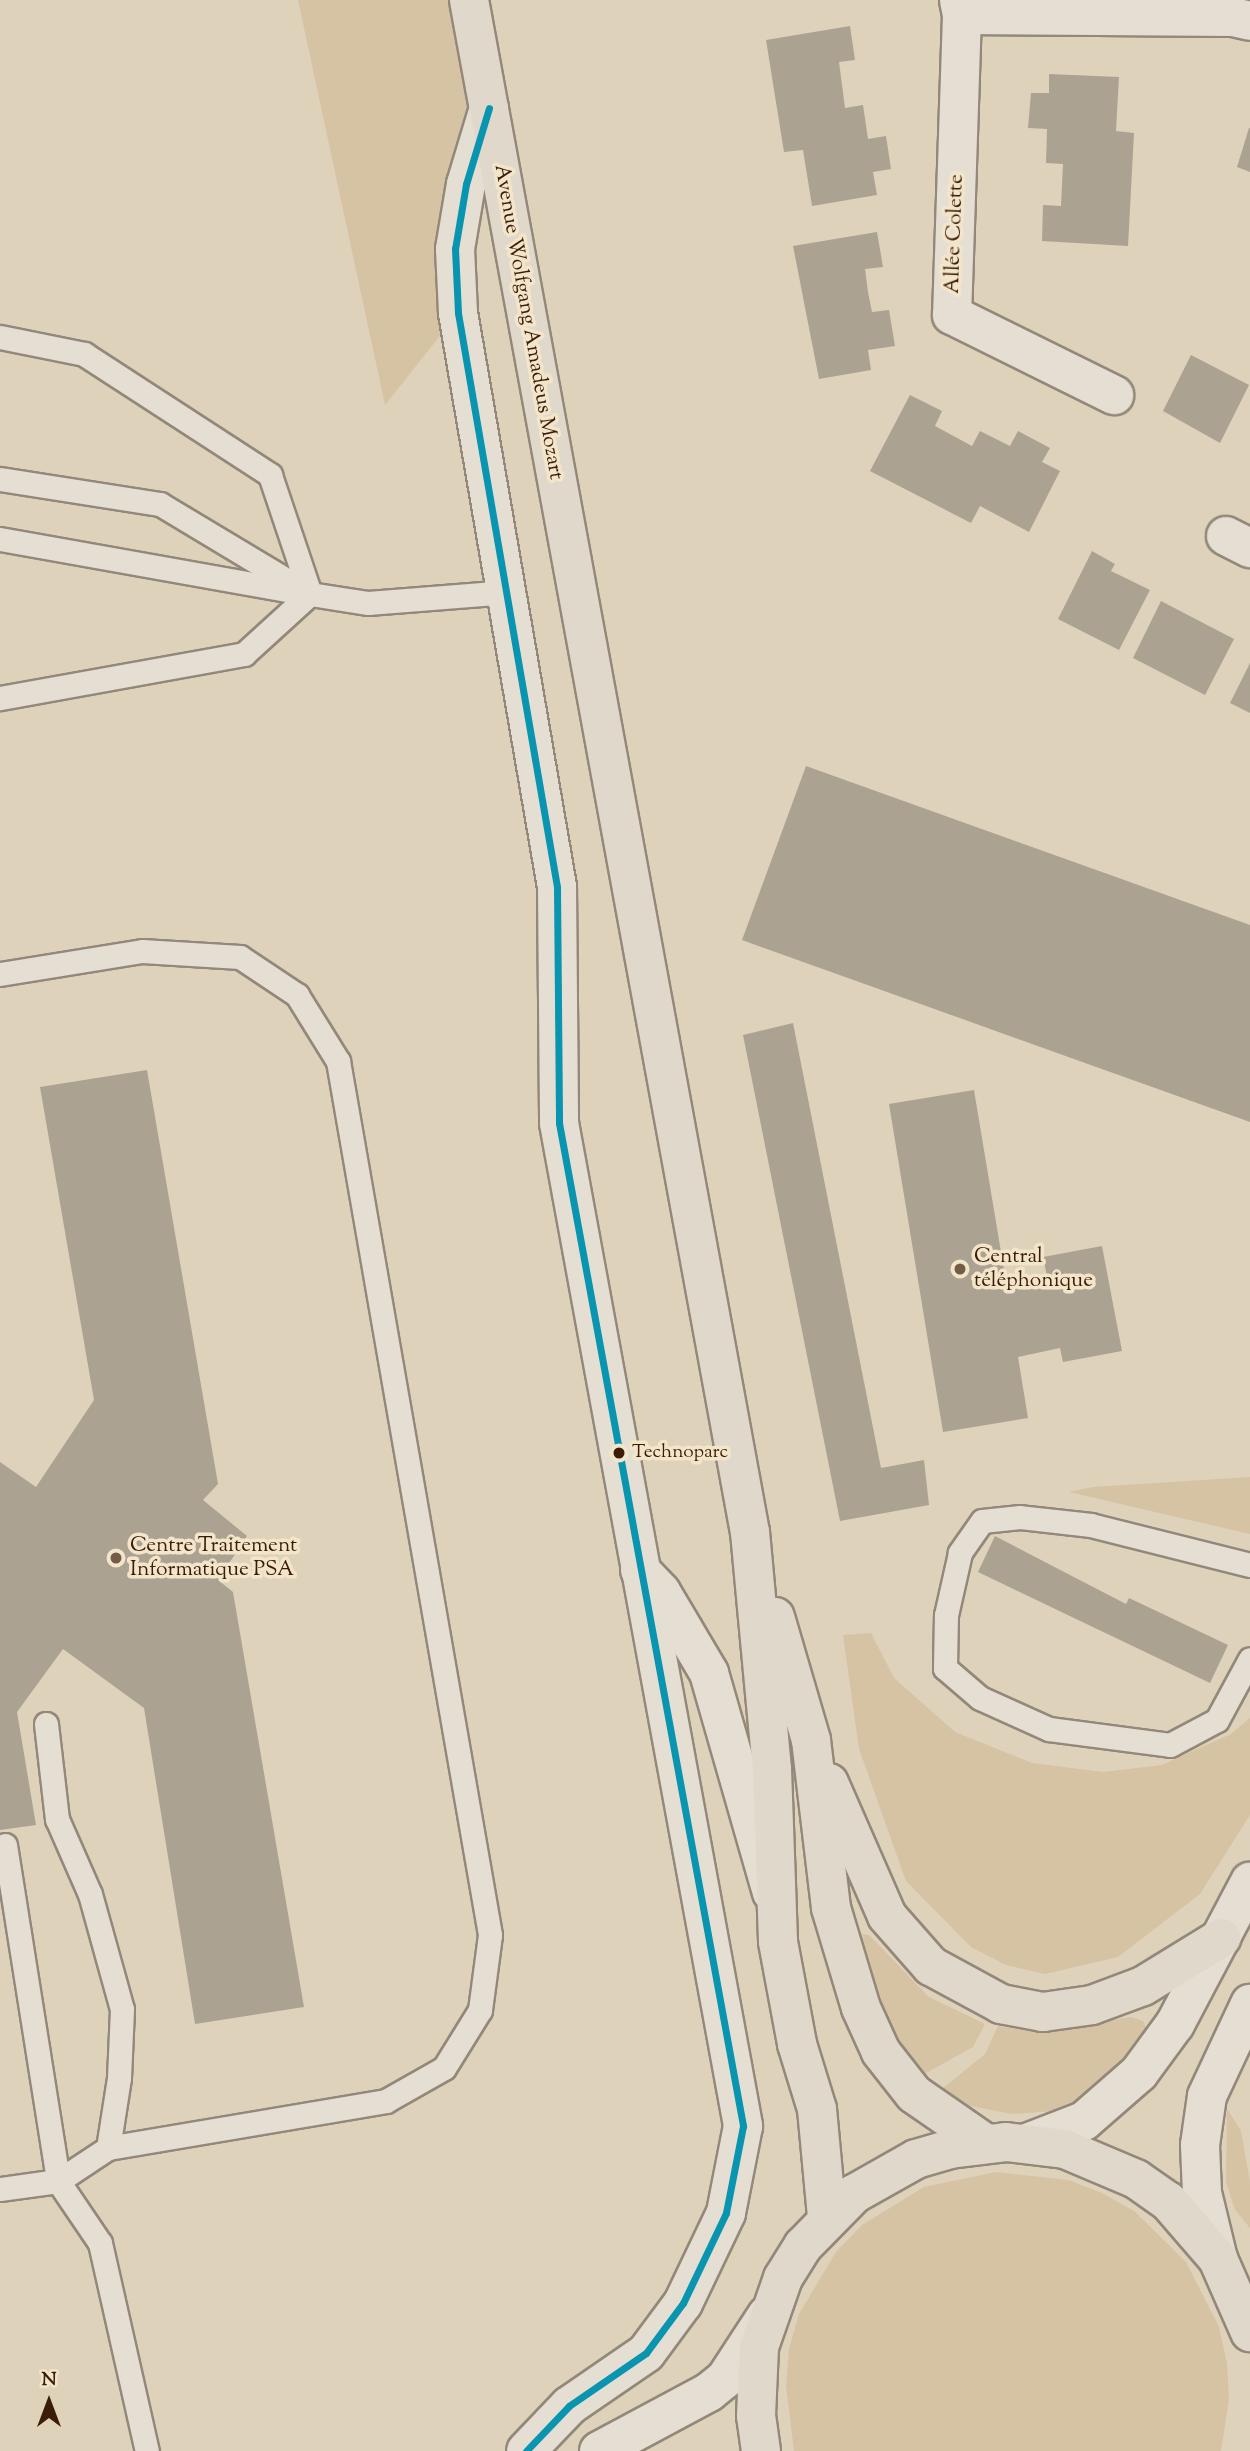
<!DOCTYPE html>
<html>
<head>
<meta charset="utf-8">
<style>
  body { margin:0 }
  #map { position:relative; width:1250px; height:2451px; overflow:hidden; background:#ded2bb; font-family:"Sorts Mill Goudy",serif }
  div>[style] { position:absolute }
  .green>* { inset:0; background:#d5c3a4 }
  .building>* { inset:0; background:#aca292 }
  .roads { filter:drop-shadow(2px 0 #938879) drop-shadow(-2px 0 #938879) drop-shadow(0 2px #938879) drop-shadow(0 -2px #938879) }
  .service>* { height:23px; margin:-11.5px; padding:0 11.5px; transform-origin:11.5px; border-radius:11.5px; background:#e5dfd3 }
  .minor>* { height:38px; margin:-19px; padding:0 19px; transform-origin:19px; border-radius:19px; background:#e5dfd3 }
  .tertiary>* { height:38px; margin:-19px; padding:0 19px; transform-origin:19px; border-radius:19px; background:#e5dfd3 }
  .primary>* { height:38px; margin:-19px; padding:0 19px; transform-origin:19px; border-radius:19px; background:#e0d9cb }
  .bus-1>* { height:7px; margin:-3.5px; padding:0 3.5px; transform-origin:3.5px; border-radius:3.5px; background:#0994b0 }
  .dots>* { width:19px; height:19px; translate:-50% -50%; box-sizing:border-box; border:4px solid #f3e5ca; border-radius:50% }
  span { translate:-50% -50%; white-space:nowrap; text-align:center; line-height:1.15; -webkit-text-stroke:7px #f3e5ca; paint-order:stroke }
  .bus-label { font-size:19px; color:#3a1c09 }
  .left { translate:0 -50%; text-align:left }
  .street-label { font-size:21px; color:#3a1c09 }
  .poi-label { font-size:21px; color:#3a1c09 }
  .north { position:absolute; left:14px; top:2367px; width:70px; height:70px; -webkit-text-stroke:5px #f3e5ca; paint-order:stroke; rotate:0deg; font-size:19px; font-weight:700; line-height:28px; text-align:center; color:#3a1c09 }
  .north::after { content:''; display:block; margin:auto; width:24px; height:32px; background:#3a1c09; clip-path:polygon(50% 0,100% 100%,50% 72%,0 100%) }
</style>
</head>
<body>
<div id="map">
  <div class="green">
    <div style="clip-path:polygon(298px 0,469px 0,489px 108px,458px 313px,385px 405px)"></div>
    <div style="clip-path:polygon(1250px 1477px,1250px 1534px,1069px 1492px,1093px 1487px)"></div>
    <div style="clip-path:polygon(871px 1633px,894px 1678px,955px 1732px,1032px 1763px,1103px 1772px,1162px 1765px,1231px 1734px,1250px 1718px,1250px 1815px,1200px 1894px,1118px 1957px,1045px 1974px,1006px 1965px,971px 1947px,906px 1881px,859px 1749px,843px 1635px)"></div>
    <div style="clip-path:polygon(862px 1934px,869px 1935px,929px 1997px,985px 2024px,973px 2047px,919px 2077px,888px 2041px)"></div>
    <div style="clip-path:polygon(1131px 2017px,1143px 2021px,1148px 2033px,1126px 2064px,1084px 2100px,1055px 2111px,1012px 2114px,970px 2106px,942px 2089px,985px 2054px,998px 2026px,1039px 2033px)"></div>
    <div style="clip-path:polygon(1227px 2109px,1241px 2131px,1250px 2182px,1250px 2228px,1235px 2210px,1226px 2182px)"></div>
    <div style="clip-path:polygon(996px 2172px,1068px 2180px,1102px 2193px,1134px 2211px,1186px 2262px,1219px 2327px,1227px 2363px,1229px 2399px,1221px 2451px,794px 2451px,786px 2386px,789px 2349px,799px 2314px,836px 2252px,862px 2225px,924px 2187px)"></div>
  </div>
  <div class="building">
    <div style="clip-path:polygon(850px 26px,855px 60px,839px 62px,845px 108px,863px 105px,868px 139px,886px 136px,891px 169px,873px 172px,877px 195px,812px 206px,803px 150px,784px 152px,766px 40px)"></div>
    <div style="clip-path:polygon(1049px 74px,1119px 77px,1116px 131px,1134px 133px,1128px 246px,1042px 241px,1043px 205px,1061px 206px,1063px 164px,1046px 163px,1047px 129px,1028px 128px,1031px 93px,1049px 93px)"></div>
    <div style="clip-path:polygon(1249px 128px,1250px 128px,1250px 172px,1237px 167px)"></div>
    <div style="clip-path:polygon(877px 232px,883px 267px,865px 269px,868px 292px,872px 312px,889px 310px,895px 346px,868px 350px,871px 370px,819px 379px,793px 246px)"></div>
    <div style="clip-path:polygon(1191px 355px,1249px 385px,1220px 443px,1163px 411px)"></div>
    <div style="clip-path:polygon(910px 395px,942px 411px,935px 426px,972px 446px,980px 431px,1010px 446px,1018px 431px,1050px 448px,1042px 462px,1060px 471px,1029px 532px,980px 506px,971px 523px,870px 471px)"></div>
    <div style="clip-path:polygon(1092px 551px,1115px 564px,1111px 571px,1150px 590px,1119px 650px,1058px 619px)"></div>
    <div style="clip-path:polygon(1161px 601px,1234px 639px,1205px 695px,1133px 658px)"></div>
    <div style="clip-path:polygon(1250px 663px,1250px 713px,1230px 703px)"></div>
    <div style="clip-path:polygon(806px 766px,1250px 925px,1250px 1122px,742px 940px)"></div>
    <div style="clip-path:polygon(793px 1023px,881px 1468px,924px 1460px,929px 1505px,840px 1521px,743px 1035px)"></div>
    <div style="clip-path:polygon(147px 1070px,218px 1484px,203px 1500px,247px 1536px,218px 1580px,233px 1592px,304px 2007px,195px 2024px,144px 1708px,63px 1649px,17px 1712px,36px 1825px,0 1830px,0 1462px,36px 1487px,94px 1400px,40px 1087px)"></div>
    <div style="clip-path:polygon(974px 1090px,1007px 1288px,1048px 1281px,1043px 1257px,1102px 1246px,1122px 1351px,1063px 1362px,1060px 1348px,1018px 1357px,1028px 1418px,943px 1432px,889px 1104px)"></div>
    <div style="clip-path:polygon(995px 1536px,1126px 1604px,1129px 1598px,1228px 1645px,1210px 1683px,978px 1572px)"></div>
  </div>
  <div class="roads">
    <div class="service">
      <div style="left:0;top:337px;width:86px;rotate:11.4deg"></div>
      <div style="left:84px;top:354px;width:222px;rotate:33deg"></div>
      <div style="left:270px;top:475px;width:126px;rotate:71.4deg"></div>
      <div style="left:0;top:479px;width:162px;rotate:8.9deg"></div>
      <div style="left:160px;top:504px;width:175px;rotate:31deg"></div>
      <div style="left:0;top:539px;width:298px;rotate:10.1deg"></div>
      <div style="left:0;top:698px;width:248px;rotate:-10.2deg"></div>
      <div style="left:244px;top:654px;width:89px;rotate:-42.3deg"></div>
      <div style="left:310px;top:594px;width:59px;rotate:8.8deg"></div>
      <div style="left:368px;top:603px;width:140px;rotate:-4.5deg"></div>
      <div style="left:0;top:974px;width:144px;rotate:-9.2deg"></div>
      <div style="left:142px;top:951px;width:98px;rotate:3.5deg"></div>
      <div style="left:240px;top:957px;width:69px;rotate:33.7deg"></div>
      <div style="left:297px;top:995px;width:78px;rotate:58.2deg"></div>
      <div style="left:338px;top:1061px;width:887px;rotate:80.13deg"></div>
      <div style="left:490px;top:1935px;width:76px;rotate:97.6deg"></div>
      <div style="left:480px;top:2010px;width:68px;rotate:121.8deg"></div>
      <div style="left:444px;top:2068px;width:67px;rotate:150.4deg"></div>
      <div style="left:386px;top:2101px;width:282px;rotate:170.4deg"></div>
      <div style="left:108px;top:2148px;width:60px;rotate:146.6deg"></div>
      <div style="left:58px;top:2181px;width:59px;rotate:172.1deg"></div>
      <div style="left:1250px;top:1565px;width:164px;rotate:-165.9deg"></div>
      <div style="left:1091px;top:1525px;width:71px;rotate:-173.6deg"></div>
      <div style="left:1020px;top:1517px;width:38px;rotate:174deg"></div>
      <div style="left:982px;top:1521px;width:39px;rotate:125deg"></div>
      <div style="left:960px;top:1553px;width:64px;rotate:102.7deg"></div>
      <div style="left:946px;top:1615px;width:53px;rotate:91.1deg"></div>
      <div style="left:945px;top:1668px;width:46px;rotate:40.6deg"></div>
      <div style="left:980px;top:1698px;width:76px;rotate:24.2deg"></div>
      <div style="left:1049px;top:1729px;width:122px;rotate:7.5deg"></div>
      <div style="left:1170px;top:1745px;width:53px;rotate:-28deg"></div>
      <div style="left:1217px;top:1720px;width:69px;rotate:-61.6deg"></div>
      <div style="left:46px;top:1724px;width:96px;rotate:83.4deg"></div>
      <div style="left:57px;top:1819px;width:82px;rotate:66.3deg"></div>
      <div style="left:90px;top:1894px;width:119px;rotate:74.5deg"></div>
      <div style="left:122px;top:2009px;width:69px;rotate:92.5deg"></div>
      <div style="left:119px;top:2078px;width:71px;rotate:98.9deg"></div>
      <div style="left:5px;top:1845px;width:340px;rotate:81deg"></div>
      <div style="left:58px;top:2181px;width:75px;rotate:55.9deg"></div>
      <div style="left:100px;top:2243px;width:213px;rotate:77.3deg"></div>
    </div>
    <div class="minor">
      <div style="left:959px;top:0;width:15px;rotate:79deg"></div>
      <div style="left:962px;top:15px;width:271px;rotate:0.4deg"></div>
      <div style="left:1233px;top:17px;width:17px;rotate:13deg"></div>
      <div style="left:962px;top:15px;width:300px;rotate:91.9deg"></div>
      <div style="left:952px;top:315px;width:181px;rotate:26.3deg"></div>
      <div style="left:489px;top:108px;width:79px;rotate:106.8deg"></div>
      <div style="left:466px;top:184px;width:66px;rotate:99.6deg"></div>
      <div style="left:455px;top:249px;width:64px;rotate:87.3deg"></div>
      <div style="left:458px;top:313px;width:582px;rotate:80.21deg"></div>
      <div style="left:557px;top:887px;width:236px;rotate:89.5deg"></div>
      <div style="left:559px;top:1123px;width:1020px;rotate:79.6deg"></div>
      <div style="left:743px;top:2126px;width:89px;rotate:101.1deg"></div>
      <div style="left:726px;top:2213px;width:100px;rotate:115.5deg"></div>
      <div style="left:683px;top:2303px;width:62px;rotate:126.5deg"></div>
      <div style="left:646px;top:2353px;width:93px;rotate:145.5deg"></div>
      <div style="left:569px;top:2406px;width:62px;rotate:133.7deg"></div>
      <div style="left:1226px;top:536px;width:27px;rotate:27deg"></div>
      <div style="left:640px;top:1570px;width:30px;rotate:46deg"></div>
      <div style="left:661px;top:1592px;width:94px;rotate:59.3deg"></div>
      <div style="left:709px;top:1673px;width:228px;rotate:74deg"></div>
      <div style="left:599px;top:2451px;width:125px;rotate:-28.2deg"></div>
      <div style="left:709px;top:2392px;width:22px;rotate:-39deg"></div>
      <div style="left:726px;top:2378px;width:75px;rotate:-56.9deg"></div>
    </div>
    <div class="tertiary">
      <div style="left:1027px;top:2143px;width:61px;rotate:-21.1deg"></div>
      <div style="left:1084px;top:2121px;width:73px;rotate:-41.1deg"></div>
      <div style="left:1139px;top:2073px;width:61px;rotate:-53.7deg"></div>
      <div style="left:1175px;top:2024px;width:161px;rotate:-62.2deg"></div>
      <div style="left:1218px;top:2259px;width:68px;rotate:-103.6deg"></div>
      <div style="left:1202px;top:2193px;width:48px;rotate:-92.4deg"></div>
      <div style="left:1200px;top:2145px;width:49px;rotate:-81.9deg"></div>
      <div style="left:1207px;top:2096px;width:102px;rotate:-64.9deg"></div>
    </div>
    <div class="primary">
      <div style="left:469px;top:0;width:1558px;rotate:79.61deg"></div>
      <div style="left:750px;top:1532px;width:238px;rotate:84.7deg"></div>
      <div style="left:772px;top:1769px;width:173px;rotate:88deg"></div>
      <div style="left:778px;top:1942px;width:104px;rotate:79.4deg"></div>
      <div style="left:797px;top:2044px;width:68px;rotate:72.9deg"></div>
      <div style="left:817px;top:2109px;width:108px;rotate:84.7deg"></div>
      <div style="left:775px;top:1617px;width:128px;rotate:73.7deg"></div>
      <div style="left:811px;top:1740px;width:169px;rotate:83.2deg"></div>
      <div style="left:831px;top:1908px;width:104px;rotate:73.3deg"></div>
      <div style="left:861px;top:2008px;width:48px;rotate:65.6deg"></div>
      <div style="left:881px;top:2052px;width:53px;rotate:51.8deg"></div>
      <div style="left:914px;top:2094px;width:86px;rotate:34.6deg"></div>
      <div style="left:829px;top:1783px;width:145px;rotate:66.4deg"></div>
      <div style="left:887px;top:1916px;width:67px;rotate:48.7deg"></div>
      <div style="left:931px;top:1966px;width:80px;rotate:28.5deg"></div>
      <div style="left:1001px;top:2004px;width:43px;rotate:10.8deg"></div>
      <div style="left:1043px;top:2012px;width:49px;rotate:-8.1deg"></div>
      <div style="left:1092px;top:2005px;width:54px;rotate:-20.4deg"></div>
      <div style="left:1143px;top:1986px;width:92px;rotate:-31.6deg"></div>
      <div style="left:761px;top:2451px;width:35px;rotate:-98deg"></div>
      <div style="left:756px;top:2416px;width:69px;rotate:-87.5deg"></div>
      <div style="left:759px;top:2347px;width:73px;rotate:-70.8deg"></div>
      <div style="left:783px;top:2278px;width:38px;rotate:-58deg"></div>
      <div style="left:803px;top:2246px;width:73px;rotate:-45.6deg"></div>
      <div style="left:854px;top:2194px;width:71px;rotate:-29.4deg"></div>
      <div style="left:916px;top:2159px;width:35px;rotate:-16deg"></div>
      <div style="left:950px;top:2149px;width:56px;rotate:-7.1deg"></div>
      <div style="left:1006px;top:2142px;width:59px;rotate:6.8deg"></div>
      <div style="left:1065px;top:2149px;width:77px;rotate:22.9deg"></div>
      <div style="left:1136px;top:2179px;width:39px;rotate:35deg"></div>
      <div style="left:1168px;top:2201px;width:77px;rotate:49.2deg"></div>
      <div style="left:1218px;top:2259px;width:80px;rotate:66.3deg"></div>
    </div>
  </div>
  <div class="bus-1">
    <div style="left:489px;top:108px;width:79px;rotate:106.8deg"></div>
    <div style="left:466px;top:184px;width:66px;rotate:99.6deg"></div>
    <div style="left:455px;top:249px;width:64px;rotate:87.3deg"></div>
    <div style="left:458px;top:313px;width:582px;rotate:80.21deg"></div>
    <div style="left:557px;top:887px;width:236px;rotate:89.5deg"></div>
    <div style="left:559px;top:1123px;width:1020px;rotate:79.6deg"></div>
    <div style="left:743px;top:2126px;width:89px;rotate:101.1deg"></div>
    <div style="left:726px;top:2213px;width:100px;rotate:115.5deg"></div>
    <div style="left:683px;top:2303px;width:62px;rotate:126.5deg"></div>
    <div style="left:646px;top:2353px;width:93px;rotate:145.5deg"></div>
    <div style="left:569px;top:2406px;width:62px;rotate:133.7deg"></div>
  </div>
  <div class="dots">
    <div style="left:960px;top:1269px;background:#735c47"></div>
    <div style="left:619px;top:1453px;background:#3a1c09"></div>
    <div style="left:116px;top:1558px;background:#735c47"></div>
  </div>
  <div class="bus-label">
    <span class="left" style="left:632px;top:1453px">Technoparc</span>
  </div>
  <div class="street-label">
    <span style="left:955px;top:234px;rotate:-88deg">Allée Colette</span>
    <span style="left:528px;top:322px;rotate:80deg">Avenue Wolfgang Amadeus Mozart</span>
  </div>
  <div class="poi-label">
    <span class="left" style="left:974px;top:1269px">Central<br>téléphonique</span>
    <span class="left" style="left:130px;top:1558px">Centre Traitement<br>Informatique PSA</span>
  </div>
  <div class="north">N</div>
</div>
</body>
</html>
